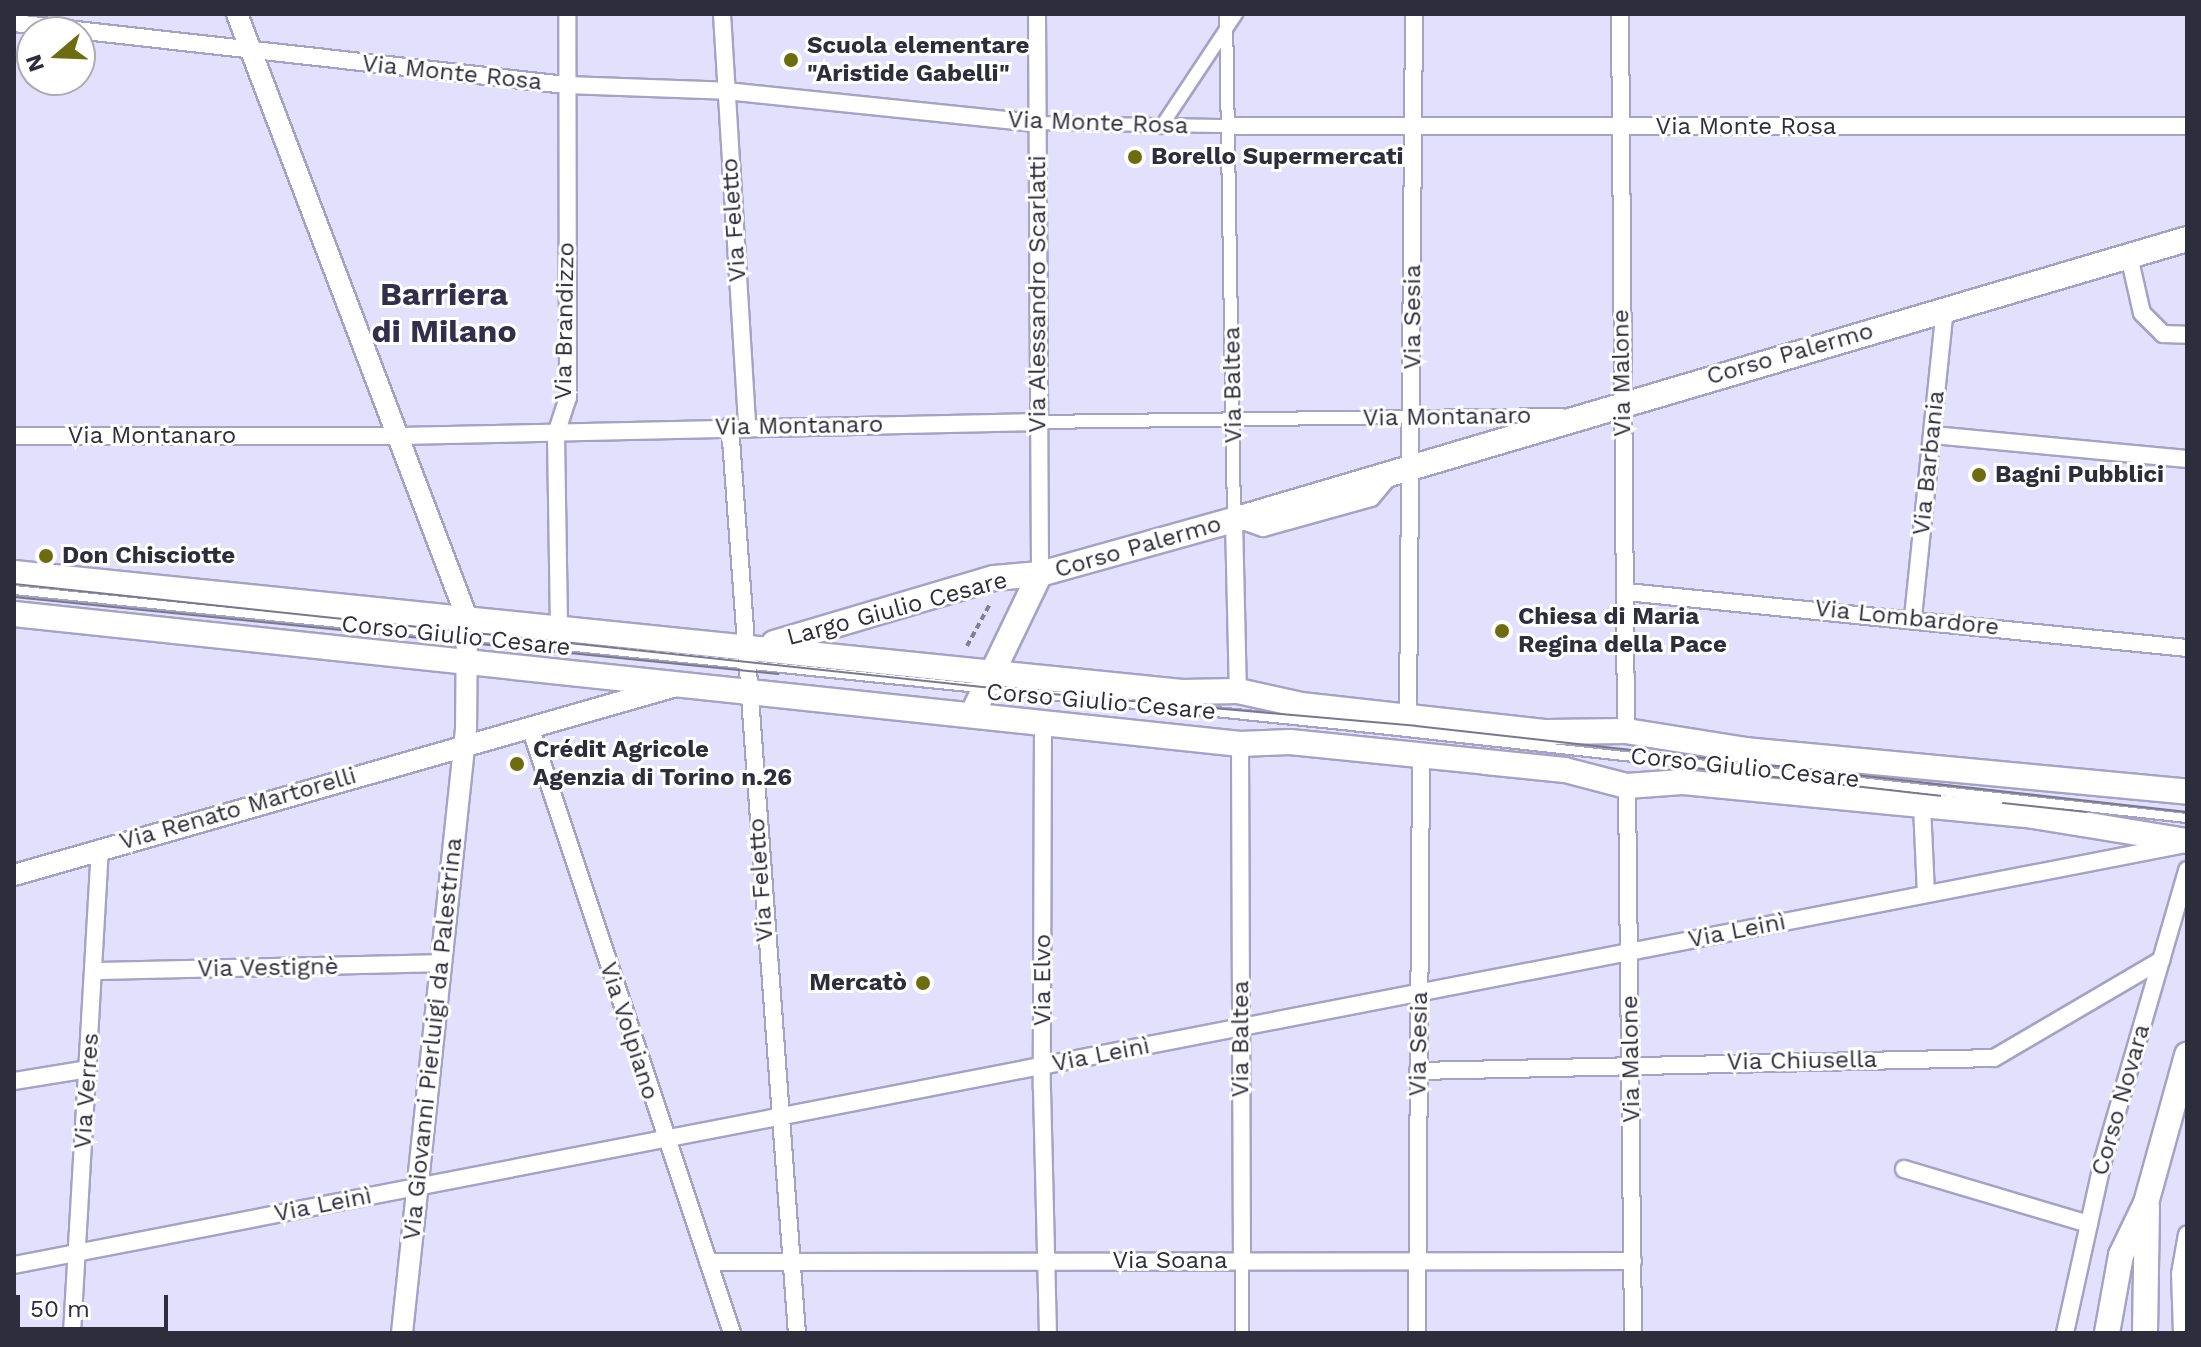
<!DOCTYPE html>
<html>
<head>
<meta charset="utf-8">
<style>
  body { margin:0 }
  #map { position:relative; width:2201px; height:1347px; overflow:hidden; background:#e3e0fe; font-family:"Work Sans",sans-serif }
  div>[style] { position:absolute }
  .path>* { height:4px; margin-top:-2px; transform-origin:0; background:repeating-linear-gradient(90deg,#807e93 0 6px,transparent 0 10px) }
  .roads { filter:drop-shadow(2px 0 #a6a2c5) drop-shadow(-2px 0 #a6a2c5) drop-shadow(0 2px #a6a2c5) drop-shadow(0 -2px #a6a2c5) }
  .service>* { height:8px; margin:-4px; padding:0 4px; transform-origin:4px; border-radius:4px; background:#fff }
  .pedestrian>* { height:12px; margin:-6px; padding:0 6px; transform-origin:6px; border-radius:6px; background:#fff }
  .minor>* { height:16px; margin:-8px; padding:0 8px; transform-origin:8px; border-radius:8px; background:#fff }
  .tertiary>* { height:20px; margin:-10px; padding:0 10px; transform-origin:10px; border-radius:10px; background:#fff }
  .secondary>* { height:24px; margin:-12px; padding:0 12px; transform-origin:12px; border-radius:12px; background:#fff }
  .tram>* { height:2px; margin:-1px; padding:0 1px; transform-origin:1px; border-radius:1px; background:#7a788d }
  .dots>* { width:22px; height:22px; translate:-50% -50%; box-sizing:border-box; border:4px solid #fff; border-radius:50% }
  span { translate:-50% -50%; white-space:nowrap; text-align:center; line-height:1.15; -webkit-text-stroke:6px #fff; paint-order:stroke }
  .poi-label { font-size:24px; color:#2e2d3b; font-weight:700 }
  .left { translate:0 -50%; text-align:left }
  .right { translate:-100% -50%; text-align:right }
  .street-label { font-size:24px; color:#2e2d3b }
  .district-label { font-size:32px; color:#322e4b; font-weight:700 }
  .frame { position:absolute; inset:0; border:16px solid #2e2d3b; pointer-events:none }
  .north { position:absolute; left:16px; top:16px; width:80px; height:80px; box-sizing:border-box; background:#fff; border:2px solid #ababb1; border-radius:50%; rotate:251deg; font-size:22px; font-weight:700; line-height:32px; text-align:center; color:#2e2d3b }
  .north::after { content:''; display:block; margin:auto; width:28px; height:36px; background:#6c6d0f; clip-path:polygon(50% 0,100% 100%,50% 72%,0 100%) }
  .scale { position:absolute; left:16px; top:1295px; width:152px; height:36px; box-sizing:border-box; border:4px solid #2e2d3b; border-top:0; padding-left:10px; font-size:24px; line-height:28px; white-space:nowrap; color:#2e2d3b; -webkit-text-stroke:6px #fff; paint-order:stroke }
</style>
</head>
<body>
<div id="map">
  <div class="path">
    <div style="left:967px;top:646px;width:50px;rotate:-61.4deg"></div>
  </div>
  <div class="roads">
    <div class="service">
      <div style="left:14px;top:590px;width:1345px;rotate:5.8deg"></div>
      <div style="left:1352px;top:726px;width:840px;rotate:6.29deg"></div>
    </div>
    <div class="pedestrian">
      <div style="left:1226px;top:14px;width:506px;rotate:89.09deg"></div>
      <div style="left:1037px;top:123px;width:193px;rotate:0.9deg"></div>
      <div style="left:1161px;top:127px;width:136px;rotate:-56.4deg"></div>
      <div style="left:1038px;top:422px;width:524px;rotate:-0.77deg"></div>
      <div style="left:1242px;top:1333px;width:72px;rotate:-90deg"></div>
    </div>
    <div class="minor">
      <div style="left:722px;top:14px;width:413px;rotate:86.5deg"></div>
      <div style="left:1037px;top:14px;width:560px;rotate:89.69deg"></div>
      <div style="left:1620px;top:14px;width:717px;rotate:89.52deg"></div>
      <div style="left:14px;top:23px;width:555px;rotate:6.41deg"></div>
      <div style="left:566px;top:85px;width:160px;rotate:2.1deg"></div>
      <div style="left:726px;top:91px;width:313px;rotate:5.9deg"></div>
      <div style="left:1230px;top:126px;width:957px"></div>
      <div style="left:2129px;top:256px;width:58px;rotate:77.2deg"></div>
      <div style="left:2142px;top:313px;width:30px;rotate:45deg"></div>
      <div style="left:2163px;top:334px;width:24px;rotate:2deg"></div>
      <div style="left:730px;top:426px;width:909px;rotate:85.78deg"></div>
      <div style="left:1933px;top:435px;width:255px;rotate:5.4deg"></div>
      <div style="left:14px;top:436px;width:386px"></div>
      <div style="left:400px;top:436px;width:638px;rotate:-1.26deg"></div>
      <div style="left:1237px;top:519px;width:28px;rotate:19deg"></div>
      <div style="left:1263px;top:528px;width:112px;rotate:-15.5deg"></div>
      <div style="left:1371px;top:498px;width:30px;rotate:-50deg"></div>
      <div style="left:1234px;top:520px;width:171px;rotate:88.7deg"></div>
      <div style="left:1626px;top:592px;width:564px;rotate:5.7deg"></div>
      <div style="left:1913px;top:617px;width:310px;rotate:-84.1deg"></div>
      <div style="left:559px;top:626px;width:192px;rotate:-90.9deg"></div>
      <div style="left:556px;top:434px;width:38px;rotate:-72deg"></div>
      <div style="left:568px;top:398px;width:384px;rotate:-90.1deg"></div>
      <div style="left:1408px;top:715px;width:701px;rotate:-89.51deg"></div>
      <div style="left:1043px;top:724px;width:365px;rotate:90.2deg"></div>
      <div style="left:1042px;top:1089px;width:244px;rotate:88.6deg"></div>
      <div style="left:530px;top:727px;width:639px;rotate:71.57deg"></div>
      <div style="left:1240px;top:744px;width:517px;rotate:89.78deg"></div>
      <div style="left:1627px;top:786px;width:547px;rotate:89.37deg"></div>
      <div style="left:1922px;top:806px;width:88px;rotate:87.4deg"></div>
      <div style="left:96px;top:971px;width:344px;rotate:-1.3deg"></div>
      <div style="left:1418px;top:1071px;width:576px;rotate:-1.29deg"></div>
      <div style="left:1994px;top:1058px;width:194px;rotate:-30.4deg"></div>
      <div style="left:14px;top:1081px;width:75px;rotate:-9.2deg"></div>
      <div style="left:1904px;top:1169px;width:193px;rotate:16.6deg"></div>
      <div style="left:708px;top:1262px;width:925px;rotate:-0.06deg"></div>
      <div style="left:14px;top:1265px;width:2206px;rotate:-10.97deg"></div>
      <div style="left:72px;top:1333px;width:485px;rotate:-86.7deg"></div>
      <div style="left:1417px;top:1333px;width:578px;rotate:-89.6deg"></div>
      <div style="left:2065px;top:1333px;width:177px;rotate:-77.6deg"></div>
      <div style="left:2103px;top:1160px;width:302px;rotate:-73.8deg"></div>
      <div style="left:2182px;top:1333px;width:59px;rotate:-91.9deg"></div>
      <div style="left:2180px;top:1274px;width:40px;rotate:-80deg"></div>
    </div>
    <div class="tertiary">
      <div style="left:237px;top:14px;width:646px;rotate:69.15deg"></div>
      <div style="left:467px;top:618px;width:111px;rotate:90.5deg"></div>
      <div style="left:466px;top:729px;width:607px;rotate:96.05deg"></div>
      <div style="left:14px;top:875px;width:688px;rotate:-15.93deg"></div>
    </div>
    <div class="secondary">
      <div style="left:14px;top:573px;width:1174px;rotate:5.82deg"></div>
      <div style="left:1182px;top:692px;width:56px;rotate:-1deg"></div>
      <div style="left:1238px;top:691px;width:65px;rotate:12.5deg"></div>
      <div style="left:1301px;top:705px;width:247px;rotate:6.3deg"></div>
      <div style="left:1547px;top:732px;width:79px;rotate:-0.7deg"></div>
      <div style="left:1626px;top:731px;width:121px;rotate:9deg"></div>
      <div style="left:1746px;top:750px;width:443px;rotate:5.4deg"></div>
      <div style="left:14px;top:614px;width:1233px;rotate:6.05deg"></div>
      <div style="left:1240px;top:744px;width:50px;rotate:-2.3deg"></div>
      <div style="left:1290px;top:742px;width:197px;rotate:5.8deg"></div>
      <div style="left:1486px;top:762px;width:79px;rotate:5.8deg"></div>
      <div style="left:1565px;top:770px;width:64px;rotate:14.5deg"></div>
      <div style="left:1627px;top:786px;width:55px;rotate:-4.2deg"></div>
      <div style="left:1682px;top:782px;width:354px;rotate:5.5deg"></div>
      <div style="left:2034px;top:816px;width:155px;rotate:9.3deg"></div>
      <div style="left:774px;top:643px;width:229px;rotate:-16.5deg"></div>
      <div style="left:994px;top:578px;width:46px;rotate:-5deg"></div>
      <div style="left:1040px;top:574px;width:205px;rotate:-15.6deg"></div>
      <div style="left:1237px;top:519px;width:990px;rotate:-16.42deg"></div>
      <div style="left:972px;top:715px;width:157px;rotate:-64.3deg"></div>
      <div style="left:2107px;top:1333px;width:79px;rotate:-79.8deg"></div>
      <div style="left:2121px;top:1255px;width:58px;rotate:-64.3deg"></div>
      <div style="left:2146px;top:1203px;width:154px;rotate:-74.5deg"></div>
      <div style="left:2145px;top:1333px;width:126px;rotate:-89.1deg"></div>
    </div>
  </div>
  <div class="tram">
    <div style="left:14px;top:584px;width:1021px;rotate:6.07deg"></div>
    <div style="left:1029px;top:692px;width:388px;rotate:5deg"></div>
    <div style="left:1416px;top:726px;width:776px;rotate:6.36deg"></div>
    <div style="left:14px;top:597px;width:768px;rotate:5.76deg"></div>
    <div style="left:1661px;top:764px;width:281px;rotate:6.5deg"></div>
    <div style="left:2003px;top:803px;width:84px;rotate:6.1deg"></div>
  </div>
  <div class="dots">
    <div style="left:791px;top:60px;background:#6c6d0f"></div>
    <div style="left:1135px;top:157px;background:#6c6d0f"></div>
    <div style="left:1979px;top:475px;background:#6c6d0f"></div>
    <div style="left:46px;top:556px;background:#6c6d0f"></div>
    <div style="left:1502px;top:631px;background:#6c6d0f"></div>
    <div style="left:517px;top:764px;background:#6c6d0f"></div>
    <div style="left:923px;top:983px;background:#6c6d0f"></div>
  </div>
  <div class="poi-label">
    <span class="left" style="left:807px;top:60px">Scuola elementare<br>"Aristide Gabelli"</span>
    <span class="left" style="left:1151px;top:157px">Borello Supermercati</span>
    <span class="left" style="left:1995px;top:475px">Bagni Pubblici</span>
    <span class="left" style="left:62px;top:556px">Don Chisciotte</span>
    <span class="left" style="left:1518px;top:631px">Chiesa di Maria<br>Regina della Pace</span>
    <span class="left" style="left:533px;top:764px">Crédit Agricole<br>Agenzia di Torino n.26</span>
    <span class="right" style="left:907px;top:983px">Mercatò</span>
  </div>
  <div class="street-label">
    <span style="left:452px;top:73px;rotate:6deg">Via Monte Rosa</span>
    <span style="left:1098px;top:123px;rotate:2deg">Via Monte Rosa</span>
    <span style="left:1746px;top:127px">Via Monte Rosa</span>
    <span style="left:734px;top:220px;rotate:-94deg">Via Feletto</span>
    <span style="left:1038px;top:294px;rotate:-90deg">Via Alessandro Scarlatti</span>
    <span style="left:1413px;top:317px;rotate:-90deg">Via Sesia</span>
    <span style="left:565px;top:321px;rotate:-89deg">Via Brandizzo</span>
    <span style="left:1790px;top:354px;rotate:-16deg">Corso Palermo</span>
    <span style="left:1622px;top:373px;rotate:-91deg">Via Malone</span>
    <span style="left:1233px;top:385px;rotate:-91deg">Via Baltea</span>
    <span style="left:1447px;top:417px;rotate:-1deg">Via Montanaro</span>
    <span style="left:799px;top:426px;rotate:-1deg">Via Montanaro</span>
    <span style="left:152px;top:436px">Via Montanaro</span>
    <span style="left:1929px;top:463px;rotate:-84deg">Via Barbania</span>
    <span style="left:1138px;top:547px;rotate:-16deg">Corso Palermo</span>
    <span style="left:897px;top:609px;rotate:-15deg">Largo Giulio Cesare</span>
    <span style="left:1907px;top:618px;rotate:6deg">Via Lombardore</span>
    <span style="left:456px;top:636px;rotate:6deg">Corso Giulio Cesare</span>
    <span style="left:1101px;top:702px;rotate:5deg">Corso Giulio Cesare</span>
    <span style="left:1745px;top:768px;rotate:6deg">Corso Giulio Cesare</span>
    <span style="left:238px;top:809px;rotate:-16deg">Via Renato Martorelli</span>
    <span style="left:761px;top:880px;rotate:-94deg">Via Feletto</span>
    <span style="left:1737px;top:931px;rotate:-11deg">Via Leinì</span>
    <span style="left:268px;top:968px;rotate:-1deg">Via Vestignè</span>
    <span style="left:1043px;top:980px;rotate:-90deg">Via Elvo</span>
    <span style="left:629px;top:1031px;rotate:72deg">Via Volpiano</span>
    <span style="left:433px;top:1039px;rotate:-84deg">Via Giovanni Pierluigi da Palestrina</span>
    <span style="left:1241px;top:1039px;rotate:-90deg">Via Baltea</span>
    <span style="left:1419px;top:1044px;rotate:-89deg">Via Sesia</span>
    <span style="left:1101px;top:1055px;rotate:-11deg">Via Leinì</span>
    <span style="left:1631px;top:1059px;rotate:-91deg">Via Malone</span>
    <span style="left:1802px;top:1061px;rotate:-1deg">Via Chiusella</span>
    <span style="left:87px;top:1091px;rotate:-86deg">Via Verres</span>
    <span style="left:2121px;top:1100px;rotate:-74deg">Corso Novara</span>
    <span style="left:323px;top:1205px;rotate:-11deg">Via Leinì</span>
    <span style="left:1170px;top:1261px">Via Soana</span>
  </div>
  <div class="district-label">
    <span style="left:444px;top:313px">Barriera<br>di Milano</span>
  </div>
  <div class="frame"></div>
  <div class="north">N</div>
  <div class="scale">50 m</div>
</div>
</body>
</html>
